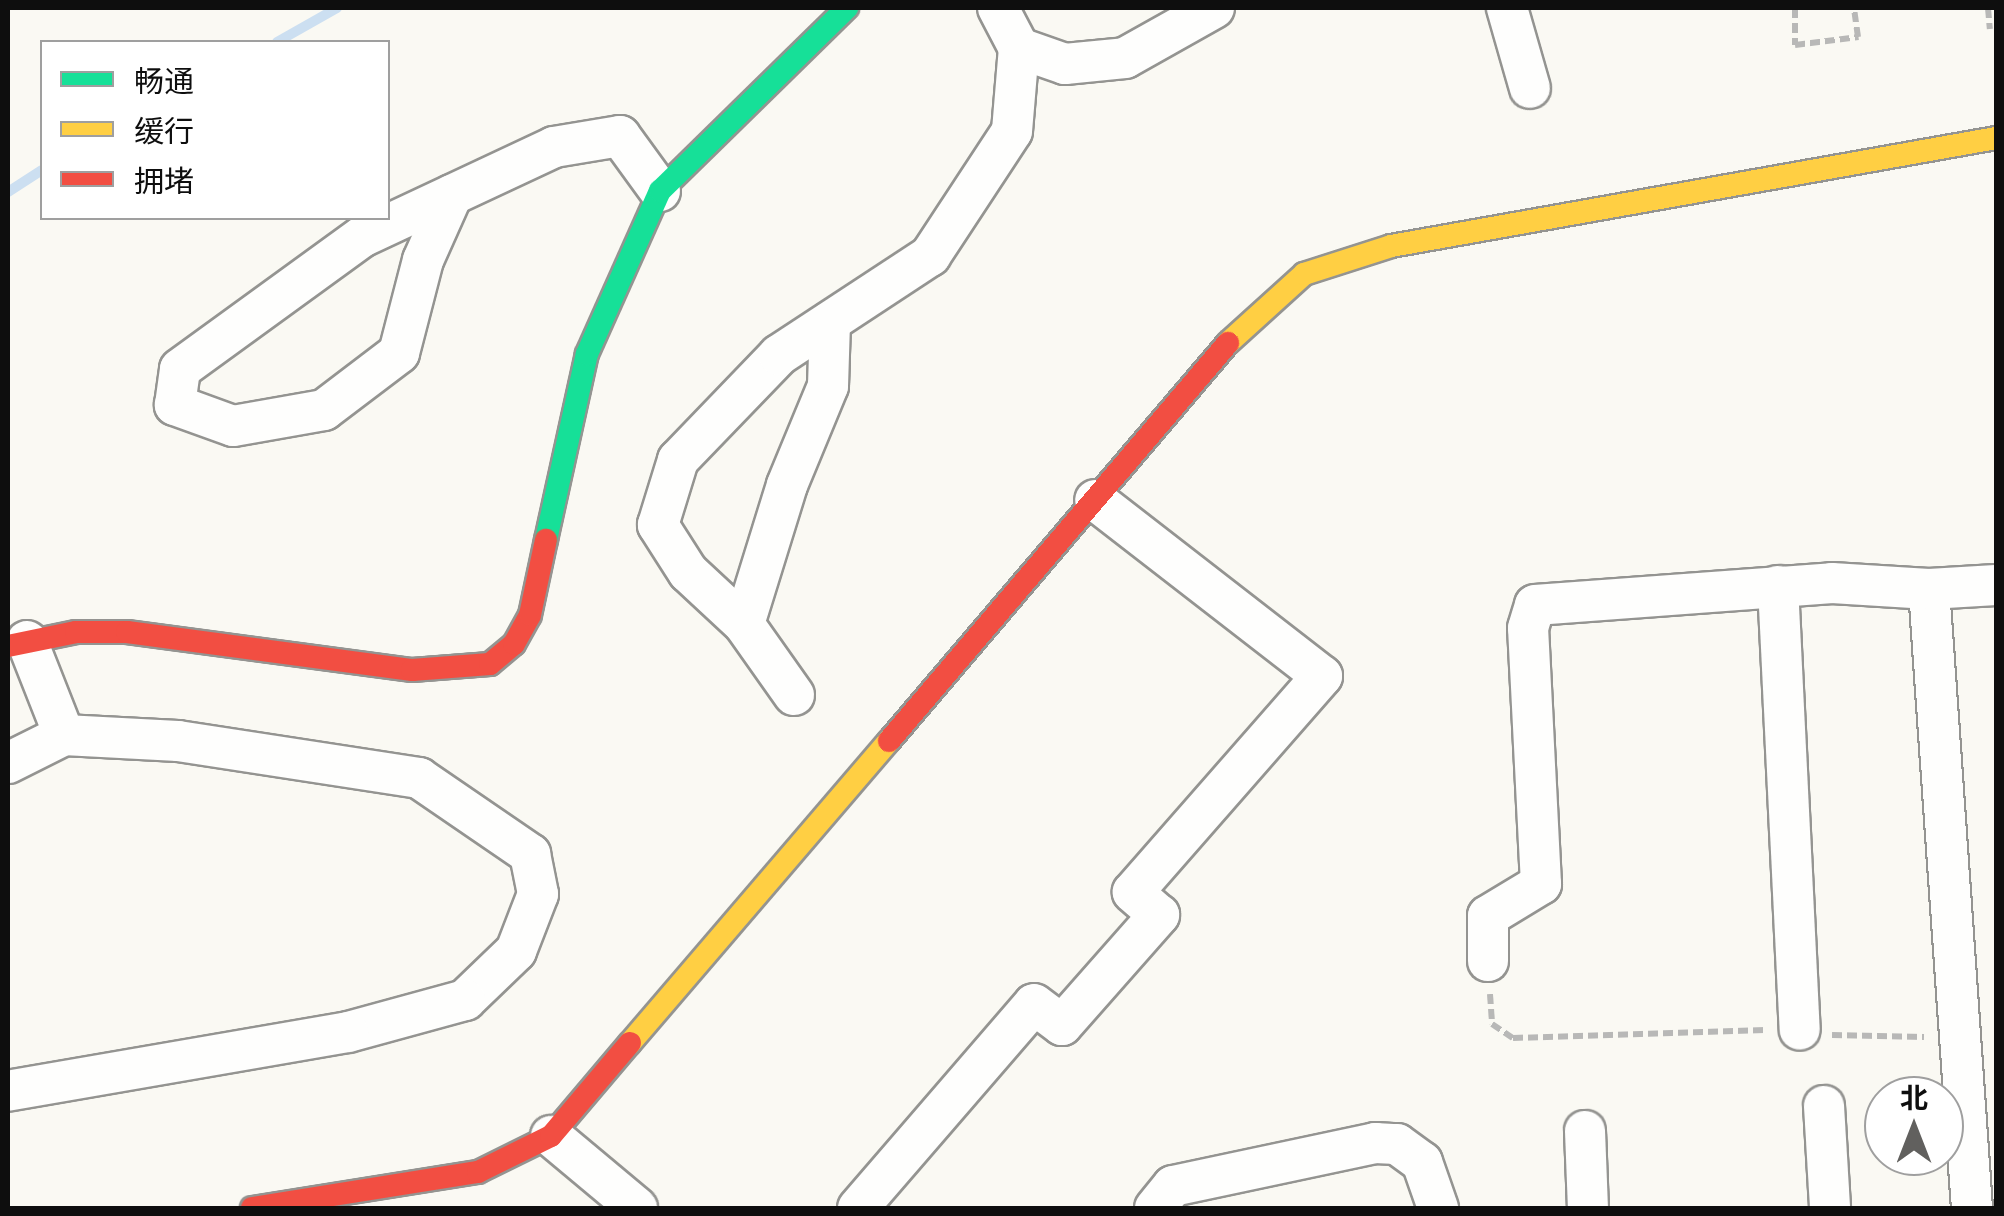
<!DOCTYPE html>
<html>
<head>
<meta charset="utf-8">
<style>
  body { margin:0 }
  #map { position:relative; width:2004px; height:1216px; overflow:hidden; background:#faf9f3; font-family:"PT Serif","Noto Sans SC",serif }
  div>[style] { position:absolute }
  .stream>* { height:10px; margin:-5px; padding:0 5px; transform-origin:5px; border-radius:5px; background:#ccdff1 }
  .path>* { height:6px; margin-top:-3px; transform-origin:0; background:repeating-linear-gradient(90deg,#b8b8b7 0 10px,transparent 0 15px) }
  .roads { filter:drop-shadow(2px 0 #949491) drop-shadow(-2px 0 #949491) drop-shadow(0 2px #949491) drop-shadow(0 -2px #949491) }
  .street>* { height:40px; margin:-20px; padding:0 20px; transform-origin:20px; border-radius:20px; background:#fefefd }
  .fast>* { height:22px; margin:-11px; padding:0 11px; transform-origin:11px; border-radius:11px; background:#16e098 }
  .slow>* { height:22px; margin:-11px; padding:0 11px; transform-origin:11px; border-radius:11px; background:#ffcf43 }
  .jam>* { height:22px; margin:-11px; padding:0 11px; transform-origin:11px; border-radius:11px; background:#f24e42 }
  span { translate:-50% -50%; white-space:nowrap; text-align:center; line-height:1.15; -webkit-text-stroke:10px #fff; paint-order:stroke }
  .frame { position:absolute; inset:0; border:10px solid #0e0e0e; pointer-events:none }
  .legend { position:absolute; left:40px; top:40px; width:350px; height:180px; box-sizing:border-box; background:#fff; border:2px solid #9f9f9f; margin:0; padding:12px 18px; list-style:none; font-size:30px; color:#0e0e0e }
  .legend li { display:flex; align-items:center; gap:20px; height:50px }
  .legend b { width:50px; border:2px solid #9f9f9f }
  .north { position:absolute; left:1864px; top:1076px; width:100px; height:100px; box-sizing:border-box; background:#fff; border:2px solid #9f9f9f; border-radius:50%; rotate:0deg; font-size:28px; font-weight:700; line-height:40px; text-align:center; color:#0e0e0e }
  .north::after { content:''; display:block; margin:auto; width:35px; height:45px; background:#61605e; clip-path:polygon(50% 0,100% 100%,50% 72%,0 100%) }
</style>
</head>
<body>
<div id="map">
  <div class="stream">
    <div style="left:277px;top:42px;width:69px;rotate:-29.5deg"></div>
    <div style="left:8px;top:192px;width:40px;rotate:-32.9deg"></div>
  </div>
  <div class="path">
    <div style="left:1795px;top:8px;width:37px;rotate:90deg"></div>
    <div style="left:1795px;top:45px;width:64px;rotate:-7.2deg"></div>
    <div style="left:1858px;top:37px;width:29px;rotate:-98deg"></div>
    <div style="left:1988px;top:8px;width:21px;rotate:85deg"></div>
    <div style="left:1490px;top:994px;width:30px;rotate:86deg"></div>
    <div style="left:1492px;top:1024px;width:25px;rotate:34deg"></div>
    <div style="left:1513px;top:1038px;width:252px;rotate:-1.8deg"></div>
    <div style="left:1832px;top:1035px;width:92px;rotate:1.2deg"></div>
  </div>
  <div class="roads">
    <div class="street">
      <div style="left:998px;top:8px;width:45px;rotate:62.3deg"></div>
      <div style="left:1019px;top:48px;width:49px;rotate:19.2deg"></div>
      <div style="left:1065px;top:64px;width:60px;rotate:-5.7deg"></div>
      <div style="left:1125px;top:58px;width:102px;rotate:-29.3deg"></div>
      <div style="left:1507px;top:8px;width:83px;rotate:74deg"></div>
      <div style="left:452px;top:195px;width:71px;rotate:114deg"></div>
      <div style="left:423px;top:260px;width:96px;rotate:104.5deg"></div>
      <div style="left:399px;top:353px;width:94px;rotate:142.8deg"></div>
      <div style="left:324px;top:410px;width:92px;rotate:170deg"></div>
      <div style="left:233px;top:426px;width:62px;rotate:-160.1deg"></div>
      <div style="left:175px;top:405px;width:36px;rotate:-82deg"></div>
      <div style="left:180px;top:369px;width:225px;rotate:-36deg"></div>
      <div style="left:362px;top:237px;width:212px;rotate:-25.1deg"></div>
      <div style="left:554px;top:147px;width:67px;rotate:-9.5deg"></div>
      <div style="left:620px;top:136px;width:68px;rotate:54deg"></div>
      <div style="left:1778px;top:586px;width:444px;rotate:87.2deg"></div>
      <div style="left:1929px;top:589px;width:620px;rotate:86.03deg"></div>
      <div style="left:744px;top:624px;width:145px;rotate:-72.8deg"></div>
      <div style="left:787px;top:485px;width:107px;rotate:-67.5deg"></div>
      <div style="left:828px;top:386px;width:64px;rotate:-88.2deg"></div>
      <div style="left:27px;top:641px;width:101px;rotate:68.5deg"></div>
      <div style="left:794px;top:695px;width:87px;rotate:-125.2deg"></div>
      <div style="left:744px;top:624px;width:76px;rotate:-137.1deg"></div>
      <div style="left:688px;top:572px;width:56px;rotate:-122.6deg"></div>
      <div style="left:658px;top:525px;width:68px;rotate:-72.9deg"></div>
      <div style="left:678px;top:460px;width:146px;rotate:-46.1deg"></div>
      <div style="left:779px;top:355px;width:181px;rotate:-33.3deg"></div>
      <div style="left:930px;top:256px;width:149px;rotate:-56.7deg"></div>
      <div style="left:1012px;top:131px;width:83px;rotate:-85.2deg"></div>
      <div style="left:8px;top:763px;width:63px;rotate:-26.6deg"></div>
      <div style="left:64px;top:735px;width:114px;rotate:3deg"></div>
      <div style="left:178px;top:741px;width:244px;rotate:8.7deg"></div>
      <div style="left:419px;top:778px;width:135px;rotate:34.4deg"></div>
      <div style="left:530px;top:854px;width:41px;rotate:78.7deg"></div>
      <div style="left:538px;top:894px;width:61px;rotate:111.1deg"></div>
      <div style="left:516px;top:951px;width:71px;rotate:136.1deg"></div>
      <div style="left:465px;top:1000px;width:121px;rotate:164.7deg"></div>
      <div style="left:348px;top:1032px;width:345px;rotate:170.2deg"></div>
      <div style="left:1488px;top:961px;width:45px;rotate:-90deg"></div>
      <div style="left:1488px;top:916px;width:62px;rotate:-31.1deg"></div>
      <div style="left:1541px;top:884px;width:256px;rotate:-92.9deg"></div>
      <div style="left:1528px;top:628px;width:24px;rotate:-73deg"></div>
      <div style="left:1535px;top:605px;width:298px;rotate:-4.2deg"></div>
      <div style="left:1832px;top:583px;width:97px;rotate:3.5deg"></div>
      <div style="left:1929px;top:589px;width:67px;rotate:-3.4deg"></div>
      <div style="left:1824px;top:1106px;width:102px;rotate:86.6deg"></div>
      <div style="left:1585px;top:1131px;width:77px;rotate:87.8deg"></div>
      <div style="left:551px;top:1136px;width:112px;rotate:39.9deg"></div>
      <div style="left:858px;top:1208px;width:269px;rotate:-49.2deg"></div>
      <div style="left:1034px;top:1004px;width:35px;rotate:37deg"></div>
      <div style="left:1062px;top:1025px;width:147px;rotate:-48.6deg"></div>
      <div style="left:1159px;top:915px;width:35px;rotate:-139deg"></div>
      <div style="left:1133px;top:892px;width:287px;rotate:-48.8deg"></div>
      <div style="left:1322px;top:676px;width:287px;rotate:-142.2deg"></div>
      <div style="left:1155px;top:1208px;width:28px;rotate:-51deg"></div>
      <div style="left:1173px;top:1186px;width:207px;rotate:-12deg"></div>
      <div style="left:1375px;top:1143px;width:22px;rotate:3deg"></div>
      <div style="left:1397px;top:1144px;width:31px;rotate:36deg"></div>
      <div style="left:1422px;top:1162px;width:49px;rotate:70.8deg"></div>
    </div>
    <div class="fast">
      <div style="left:546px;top:540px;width:190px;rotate:-77.6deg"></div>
      <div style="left:587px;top:354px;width:179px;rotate:-65.9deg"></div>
      <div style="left:660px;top:191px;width:262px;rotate:-44.4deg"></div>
    </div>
    <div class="slow">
      <div style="left:1228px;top:343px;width:103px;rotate:-42.2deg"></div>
      <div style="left:1304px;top:274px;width:91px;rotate:-17.8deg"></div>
      <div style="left:1391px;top:246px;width:615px;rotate:-10.12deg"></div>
      <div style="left:630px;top:1043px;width:398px;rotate:-49.4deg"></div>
    </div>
    <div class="jam">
      <div style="left:8px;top:646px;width:69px;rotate:-11.6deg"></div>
      <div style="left:76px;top:632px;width:51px"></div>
      <div style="left:127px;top:632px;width:288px;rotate:7.6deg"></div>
      <div style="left:412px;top:670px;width:78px;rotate:-4.4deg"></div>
      <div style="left:490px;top:664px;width:31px;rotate:-40deg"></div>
      <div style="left:514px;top:644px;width:33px;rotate:-61deg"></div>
      <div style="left:530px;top:615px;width:77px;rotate:-78deg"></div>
      <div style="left:889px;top:741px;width:523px;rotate:-49.58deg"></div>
      <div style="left:252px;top:1208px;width:229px;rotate:-9.1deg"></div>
      <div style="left:478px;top:1172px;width:81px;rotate:-26.3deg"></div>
      <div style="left:551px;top:1136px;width:122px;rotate:-49.7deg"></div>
    </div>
  </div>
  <div class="frame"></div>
  <ul class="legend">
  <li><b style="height:12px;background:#16e098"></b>畅通</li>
  <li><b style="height:12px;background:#ffcf43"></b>缓行</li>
  <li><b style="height:12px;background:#f24e42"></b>拥堵</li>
  </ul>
  <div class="north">北</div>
</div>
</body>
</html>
